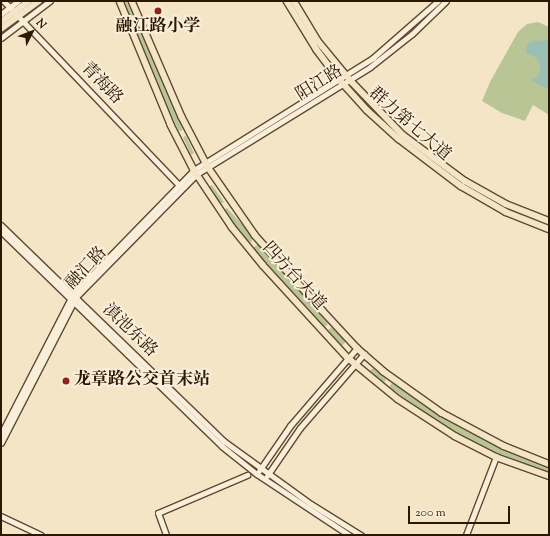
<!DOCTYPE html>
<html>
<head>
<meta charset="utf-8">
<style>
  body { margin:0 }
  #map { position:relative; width:550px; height:536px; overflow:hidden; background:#f4e5c6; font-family:"Sorts Mill Goudy","Noto Serif SC",serif }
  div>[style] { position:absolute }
  .green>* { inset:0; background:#bac596 }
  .water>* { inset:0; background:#9cbfb3 }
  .roads { filter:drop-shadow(1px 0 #5e4a32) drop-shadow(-1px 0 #5e4a32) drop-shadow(0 1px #5e4a32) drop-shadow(0 -1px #5e4a32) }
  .minor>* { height:4.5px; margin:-2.25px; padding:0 2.25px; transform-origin:2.25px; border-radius:2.25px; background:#f8eeda }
  .major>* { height:5.5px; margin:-2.75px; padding:0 2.75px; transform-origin:2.75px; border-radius:2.75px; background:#f4e5c6 }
  .dots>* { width:11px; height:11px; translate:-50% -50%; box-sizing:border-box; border:2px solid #f8eeda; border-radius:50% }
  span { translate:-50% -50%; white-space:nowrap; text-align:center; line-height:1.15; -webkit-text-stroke:4px #f8eeda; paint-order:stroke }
  .poi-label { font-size:17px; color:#2c1700; font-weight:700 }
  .left { translate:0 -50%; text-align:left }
  .street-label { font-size:17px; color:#2c1700 }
  .frame { position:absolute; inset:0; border:2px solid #2c1700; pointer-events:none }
  .north { position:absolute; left:12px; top:12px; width:40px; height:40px; -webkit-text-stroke:3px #f8eeda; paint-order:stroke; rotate:48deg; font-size:11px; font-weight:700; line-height:16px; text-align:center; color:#2c1700 }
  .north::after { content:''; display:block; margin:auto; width:14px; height:18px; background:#2c1700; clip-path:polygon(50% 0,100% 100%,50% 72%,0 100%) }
  .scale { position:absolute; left:408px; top:506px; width:102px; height:18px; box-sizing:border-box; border:2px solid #2c1700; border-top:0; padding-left:5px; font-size:12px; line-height:14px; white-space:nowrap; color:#2c1700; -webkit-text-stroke:3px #f8eeda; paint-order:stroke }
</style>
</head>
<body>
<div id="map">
  <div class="green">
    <div style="clip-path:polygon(126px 1px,143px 33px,183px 130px,179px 131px,167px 107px,132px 25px,123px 2px)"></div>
    <div style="clip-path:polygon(538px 22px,549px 27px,549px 115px,533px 105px,525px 121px,502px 113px,482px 101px,490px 82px,518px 32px,527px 24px)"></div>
    <div style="clip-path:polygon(186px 136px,194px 153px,191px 155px,183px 137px)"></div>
    <div style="clip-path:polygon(212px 185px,224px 202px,220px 204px,209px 187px)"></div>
    <div style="clip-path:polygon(227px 208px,252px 235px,252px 242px,246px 241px,224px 210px)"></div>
    <div style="clip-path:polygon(258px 244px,318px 311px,328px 324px,325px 327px,253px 248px)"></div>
    <div style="clip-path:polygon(332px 327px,346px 341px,342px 346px,328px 330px)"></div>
    <div style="clip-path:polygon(373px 368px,386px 379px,384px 383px,370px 371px)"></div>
    <div style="clip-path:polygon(392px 383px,463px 429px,549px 466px,549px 474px,474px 443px,439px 423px,389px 387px)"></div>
  </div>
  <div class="water">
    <div style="clip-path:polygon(549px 40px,549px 90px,530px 80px,539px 76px,540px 65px,537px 58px,526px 53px,527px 44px,534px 41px)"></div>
  </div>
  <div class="roads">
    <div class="minor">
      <div style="left:4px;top:1px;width:254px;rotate:46.4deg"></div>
      <div style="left:1px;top:14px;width:21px;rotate:-37deg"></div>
      <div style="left:1px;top:38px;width:61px;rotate:-37.1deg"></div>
      <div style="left:1px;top:225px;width:310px;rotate:44.1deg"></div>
      <div style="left:224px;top:441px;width:107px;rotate:35.9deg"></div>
      <div style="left:311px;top:504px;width:59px;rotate:31.8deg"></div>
      <div style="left:1px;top:231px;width:308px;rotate:44.2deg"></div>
      <div style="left:222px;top:446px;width:45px;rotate:38.7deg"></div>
      <div style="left:257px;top:474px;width:110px;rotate:33.5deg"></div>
      <div style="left:1px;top:434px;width:157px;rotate:-62.8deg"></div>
      <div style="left:73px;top:294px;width:173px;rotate:-45.7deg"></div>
      <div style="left:194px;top:170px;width:211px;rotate:-32deg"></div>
      <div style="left:373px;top:58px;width:86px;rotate:-41.2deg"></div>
      <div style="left:1px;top:443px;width:164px;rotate:-62.8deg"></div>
      <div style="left:76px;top:297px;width:173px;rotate:-45.5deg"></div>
      <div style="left:197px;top:174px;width:203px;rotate:-31.7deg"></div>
      <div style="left:370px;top:67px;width:53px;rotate:-38.2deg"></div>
      <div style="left:412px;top:34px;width:47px;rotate:-44.1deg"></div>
      <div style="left:259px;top:471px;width:55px;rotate:-55.4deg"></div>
      <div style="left:290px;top:426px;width:103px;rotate:-49.3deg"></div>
      <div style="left:267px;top:476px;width:58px;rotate:-55.5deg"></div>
      <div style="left:300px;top:428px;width:98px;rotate:-49.1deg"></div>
      <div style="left:1px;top:516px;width:44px;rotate:25.4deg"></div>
      <div style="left:166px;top:535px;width:23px;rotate:-110deg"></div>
      <div style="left:158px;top:513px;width:97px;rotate:-23.1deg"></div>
      <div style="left:466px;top:535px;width:84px;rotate:-69deg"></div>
    </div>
    <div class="major">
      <div style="left:120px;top:1px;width:134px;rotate:67.6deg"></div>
      <div style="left:171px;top:125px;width:51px;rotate:62.9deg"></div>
      <div style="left:194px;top:170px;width:69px;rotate:56.3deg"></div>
      <div style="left:232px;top:227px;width:49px;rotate:50.8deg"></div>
      <div style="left:263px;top:265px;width:126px;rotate:47.6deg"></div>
      <div style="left:348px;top:358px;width:65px;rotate:39.4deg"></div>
      <div style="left:398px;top:399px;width:68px;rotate:33deg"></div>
      <div style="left:455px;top:436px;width:46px;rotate:27.1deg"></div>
      <div style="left:496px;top:457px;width:56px;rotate:19.7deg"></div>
      <div style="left:132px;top:1px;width:126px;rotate:66.7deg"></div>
      <div style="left:182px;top:117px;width:56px;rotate:62.5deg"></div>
      <div style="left:208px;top:167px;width:83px;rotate:55.3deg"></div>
      <div style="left:255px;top:235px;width:102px;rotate:48.2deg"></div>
      <div style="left:323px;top:311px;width:50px;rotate:47.4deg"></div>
      <div style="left:357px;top:348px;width:35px;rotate:41deg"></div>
      <div style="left:383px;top:371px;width:72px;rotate:35.4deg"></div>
      <div style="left:442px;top:413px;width:70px;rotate:28deg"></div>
      <div style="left:504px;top:446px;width:48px;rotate:21.8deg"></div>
      <div style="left:287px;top:1px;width:57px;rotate:58.5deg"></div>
      <div style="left:317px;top:50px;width:38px;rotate:53deg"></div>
      <div style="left:340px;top:80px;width:40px;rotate:48deg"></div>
      <div style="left:367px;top:110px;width:43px;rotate:42.2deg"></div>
      <div style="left:399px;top:139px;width:78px;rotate:37.2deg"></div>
      <div style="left:461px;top:186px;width:52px;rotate:30deg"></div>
      <div style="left:506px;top:212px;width:46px;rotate:21.6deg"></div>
      <div style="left:294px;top:1px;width:47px;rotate:59deg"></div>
      <div style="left:318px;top:41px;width:52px;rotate:50.5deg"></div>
      <div style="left:351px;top:81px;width:75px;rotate:46.1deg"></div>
      <div style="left:403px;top:135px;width:77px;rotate:36.6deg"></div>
      <div style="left:465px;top:181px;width:47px;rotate:29.3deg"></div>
      <div style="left:506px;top:204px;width:46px;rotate:21.6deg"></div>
      <div style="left:1px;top:22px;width:35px;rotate:-37deg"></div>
      <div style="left:1px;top:29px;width:47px;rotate:-36.4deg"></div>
    </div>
  </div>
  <div class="dots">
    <div style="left:158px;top:11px;background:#8f2418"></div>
    <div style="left:66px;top:381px;background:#8f2418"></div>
  </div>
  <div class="poi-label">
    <span style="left:158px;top:28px">融江路小学</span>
    <span class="left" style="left:74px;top:381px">龙章路公交首末站</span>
  </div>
  <div class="street-label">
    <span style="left:101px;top:84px;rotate:46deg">青海路</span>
    <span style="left:320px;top:84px;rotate:-32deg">阳江路</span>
    <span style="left:409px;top:125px;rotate:41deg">群力第七大道</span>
    <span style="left:87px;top:269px;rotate:-47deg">融汇路</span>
    <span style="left:293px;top:277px;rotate:48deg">四方台大道</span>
    <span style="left:129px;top:331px;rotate:44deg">滇池东路</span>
  </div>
  <div class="frame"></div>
  <div class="north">N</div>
  <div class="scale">200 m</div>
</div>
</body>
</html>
